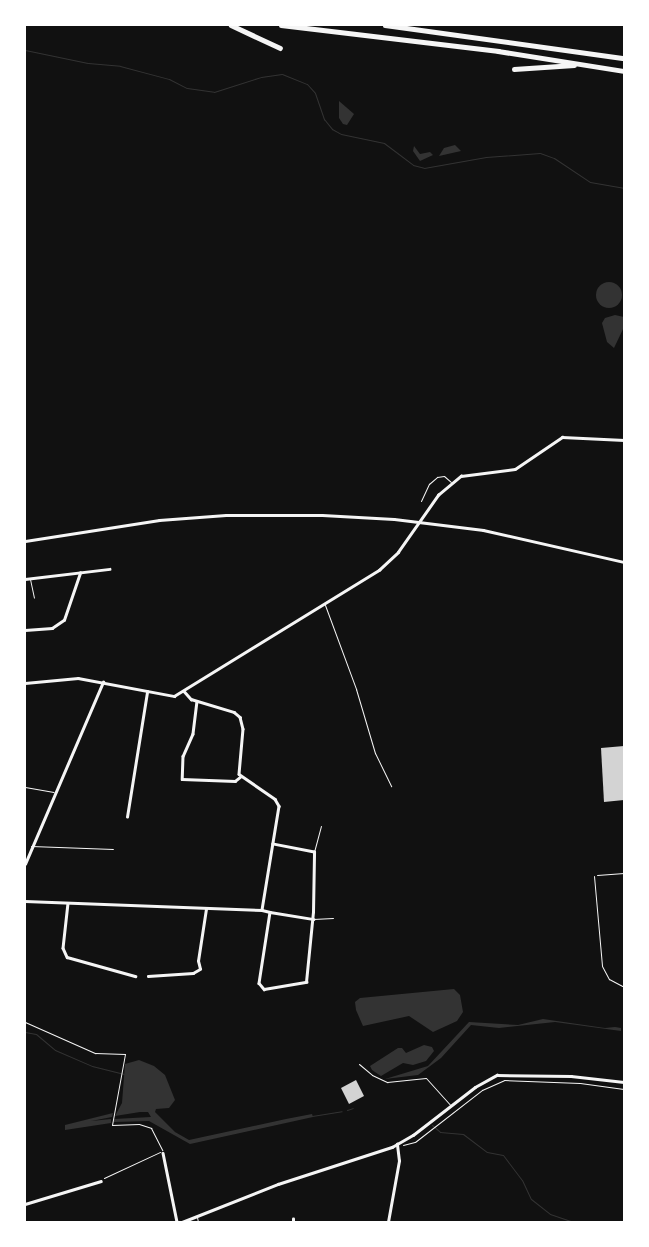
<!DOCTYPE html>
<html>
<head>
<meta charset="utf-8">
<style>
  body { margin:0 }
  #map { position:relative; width:649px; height:1247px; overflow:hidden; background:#111; font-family:Helvetica,sans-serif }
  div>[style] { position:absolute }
  .water>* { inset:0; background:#333 }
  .round { border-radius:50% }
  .stream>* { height:1px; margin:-0.5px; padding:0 0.5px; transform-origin:0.5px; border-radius:0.5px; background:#333 }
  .building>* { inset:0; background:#d3d3d3 }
  .path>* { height:1px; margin:-0.5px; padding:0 0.5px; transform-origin:0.5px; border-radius:0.5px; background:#f5f5f5 }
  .service>* { height:1px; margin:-0.5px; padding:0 0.5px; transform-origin:0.5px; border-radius:0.5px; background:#f5f5f5 }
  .minor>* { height:2.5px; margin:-1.25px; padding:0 1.25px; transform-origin:1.25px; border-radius:1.25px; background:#f5f5f5 }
  .secondary>* { height:3px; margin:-1.5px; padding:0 1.5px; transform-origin:1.5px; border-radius:1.5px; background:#f5f5f5 }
  .motorway>* { height:4.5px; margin:-2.25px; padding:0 2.25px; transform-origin:2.25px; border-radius:2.25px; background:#f5f5f5 }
  span { translate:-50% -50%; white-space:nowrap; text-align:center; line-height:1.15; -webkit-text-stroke:4px #fff; paint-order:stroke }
  .frame { position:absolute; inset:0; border:26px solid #fff; pointer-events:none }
</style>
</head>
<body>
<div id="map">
  <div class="water">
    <div style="clip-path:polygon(339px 101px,354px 114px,347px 125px,343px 124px,339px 118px)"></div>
    <div style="clip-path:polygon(455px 145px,461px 151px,439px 156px,444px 148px)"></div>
    <div style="clip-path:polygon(414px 146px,420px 154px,430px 152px,433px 155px,420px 161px,413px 151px)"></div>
    <div class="round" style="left:596px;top:282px;width:26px;height:26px"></div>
    <div style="clip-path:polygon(615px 315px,624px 317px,624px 327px,614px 348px,607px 342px,602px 323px,605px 318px)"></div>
    <div style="clip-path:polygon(454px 989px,460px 995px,463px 1012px,457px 1021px,433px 1032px,409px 1016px,363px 1026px,356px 1010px,355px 1002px,360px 998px)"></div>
    <div style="clip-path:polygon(543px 1019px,605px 1028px,615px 1027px,621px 1028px,621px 1031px,555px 1022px,499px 1028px,471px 1025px,441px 1058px,418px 1075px,385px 1079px,428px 1066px,469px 1022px,518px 1025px)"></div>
    <div style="clip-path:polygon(424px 1045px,432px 1047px,434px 1051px,426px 1061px,413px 1065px,403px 1063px,381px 1076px,372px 1070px,370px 1066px,398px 1048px,402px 1048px,406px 1053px)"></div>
    <div style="clip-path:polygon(139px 1060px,154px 1066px,165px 1075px,175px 1100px,169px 1108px,156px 1109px,155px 1112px,175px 1132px,189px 1140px,286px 1119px,312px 1114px,313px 1117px,190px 1144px,149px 1121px,114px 1122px,114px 1119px,151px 1117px,148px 1112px,140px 1112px,115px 1116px,122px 1103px,125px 1064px)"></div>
    <div style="clip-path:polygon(113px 1113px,112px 1117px,91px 1121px,111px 1119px,111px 1123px,65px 1130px,65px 1125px)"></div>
  </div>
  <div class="stream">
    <div style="left:25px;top:50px;width:64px;rotate:11.7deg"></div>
    <div style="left:88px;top:63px;width:32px;rotate:5deg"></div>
    <div style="left:120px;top:66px;width:51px;rotate:14.9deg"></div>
    <div style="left:169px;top:79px;width:20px;rotate:27deg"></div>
    <div style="left:187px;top:88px;width:27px;rotate:8deg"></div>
    <div style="left:214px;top:92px;width:49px;rotate:-17.7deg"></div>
    <div style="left:261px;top:77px;width:21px;rotate:-8deg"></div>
    <div style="left:282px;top:74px;width:27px;rotate:22deg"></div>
    <div style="left:307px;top:84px;width:12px;rotate:48deg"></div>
    <div style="left:315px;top:93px;width:28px;rotate:71deg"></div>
    <div style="left:324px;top:119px;width:13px;rotate:51deg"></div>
    <div style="left:332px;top:129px;width:10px;rotate:29deg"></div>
    <div style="left:341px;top:134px;width:44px;rotate:11.8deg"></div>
    <div style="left:384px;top:143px;width:36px;rotate:37deg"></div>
    <div style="left:413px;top:165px;width:11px;rotate:15deg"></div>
    <div style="left:424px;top:168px;width:63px;rotate:-10.1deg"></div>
    <div style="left:486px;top:157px;width:54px;rotate:-4.2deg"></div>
    <div style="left:540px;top:153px;width:15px;rotate:20deg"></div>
    <div style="left:554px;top:158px;width:43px;rotate:33.7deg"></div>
    <div style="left:590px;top:182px;width:35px;rotate:10deg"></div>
    <div style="left:25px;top:1032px;width:11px;rotate:10deg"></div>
    <div style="left:36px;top:1034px;width:25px;rotate:40deg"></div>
    <div style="left:55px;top:1050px;width:40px;rotate:23.4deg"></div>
    <div style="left:92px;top:1066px;width:33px;rotate:14deg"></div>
    <div style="left:347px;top:1110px;width:6px;rotate:-18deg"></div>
    <div style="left:312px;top:1116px;width:30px;rotate:-9deg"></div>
    <div style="left:432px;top:1125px;width:11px;rotate:41deg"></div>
    <div style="left:440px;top:1132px;width:23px;rotate:5deg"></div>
    <div style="left:463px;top:1134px;width:30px;rotate:37deg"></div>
    <div style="left:487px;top:1152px;width:16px;rotate:11deg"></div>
    <div style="left:503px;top:1155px;width:31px;rotate:53deg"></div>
    <div style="left:522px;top:1180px;width:21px;rotate:65deg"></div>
    <div style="left:531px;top:1199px;width:24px;rotate:38deg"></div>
    <div style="left:550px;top:1214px;width:24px;rotate:19deg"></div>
  </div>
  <div class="building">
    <div style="clip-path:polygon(624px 746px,624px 800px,604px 802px,601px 748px)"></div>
    <div style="clip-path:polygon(356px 1080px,364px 1096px,349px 1104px,341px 1088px)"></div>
  </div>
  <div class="path">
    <div style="left:597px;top:875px;width:27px;rotate:-4deg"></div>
    <div style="left:25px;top:1022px;width:77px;rotate:23.9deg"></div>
    <div style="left:95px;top:1053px;width:30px;rotate:2deg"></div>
    <div style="left:125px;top:1054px;width:72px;rotate:100.4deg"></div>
    <div style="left:112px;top:1125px;width:27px;rotate:-2deg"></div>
    <div style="left:139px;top:1124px;width:13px;rotate:18deg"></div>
    <div style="left:151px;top:1128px;width:25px;rotate:63deg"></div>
    <div style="left:403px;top:1145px;width:12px;rotate:-14deg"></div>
    <div style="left:415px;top:1142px;width:85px;rotate:-37.8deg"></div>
    <div style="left:482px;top:1090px;width:24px;rotate:-24deg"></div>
    <div style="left:504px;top:1080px;width:76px;rotate:2.3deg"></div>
    <div style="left:580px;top:1083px;width:44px;rotate:7.8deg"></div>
    <div style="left:104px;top:1178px;width:62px;rotate:-24.9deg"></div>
  </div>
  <div class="service">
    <div style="left:421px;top:501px;width:19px;rotate:-65deg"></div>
    <div style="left:429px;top:484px;width:11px;rotate:-41deg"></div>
    <div style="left:437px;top:477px;width:7px;rotate:-8deg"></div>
    <div style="left:444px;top:476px;width:9px;rotate:41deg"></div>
    <div style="left:30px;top:579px;width:19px;rotate:78deg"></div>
    <div style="left:325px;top:605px;width:90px;rotate:69.7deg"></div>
    <div style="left:356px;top:689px;width:67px;rotate:73.5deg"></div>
    <div style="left:375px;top:753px;width:37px;rotate:64deg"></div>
    <div style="left:25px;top:787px;width:29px;rotate:10deg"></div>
    <div style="left:31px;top:846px;width:82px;rotate:2.1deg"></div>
    <div style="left:314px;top:852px;width:27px;rotate:-75deg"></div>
    <div style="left:594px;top:876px;width:90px;rotate:84.9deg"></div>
    <div style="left:602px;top:966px;width:15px;rotate:62deg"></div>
    <div style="left:609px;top:979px;width:15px;rotate:28deg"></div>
    <div style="left:313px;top:919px;width:20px;rotate:-3deg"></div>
    <div style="left:359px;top:1064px;width:17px;rotate:40deg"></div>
    <div style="left:372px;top:1075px;width:17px;rotate:25deg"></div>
    <div style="left:387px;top:1082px;width:39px;rotate:-6deg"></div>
    <div style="left:426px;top:1078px;width:36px;rotate:48deg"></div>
    <div style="left:197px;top:1217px;width:5px;rotate:79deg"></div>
  </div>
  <div class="minor">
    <div style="left:25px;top:579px;width:85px;rotate:-6.8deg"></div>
    <div style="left:25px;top:630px;width:27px;rotate:-4deg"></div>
    <div style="left:52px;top:628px;width:14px;rotate:-34deg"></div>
    <div style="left:64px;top:620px;width:50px;rotate:-71.2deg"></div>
    <div style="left:25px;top:683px;width:53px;rotate:-5.4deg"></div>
    <div style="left:78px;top:678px;width:98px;rotate:10.6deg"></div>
    <div style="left:174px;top:696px;width:241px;rotate:-31.6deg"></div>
    <div style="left:379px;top:570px;width:26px;rotate:-43deg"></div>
    <div style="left:398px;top:552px;width:70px;rotate:-54.9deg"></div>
    <div style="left:438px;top:495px;width:30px;rotate:-40deg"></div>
    <div style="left:461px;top:476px;width:54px;rotate:-7.4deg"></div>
    <div style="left:515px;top:469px;width:57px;rotate:-34.2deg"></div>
    <div style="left:562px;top:437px;width:62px;rotate:2.8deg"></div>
    <div style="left:184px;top:691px;width:11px;rotate:49deg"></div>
    <div style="left:191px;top:699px;width:45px;rotate:16.8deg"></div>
    <div style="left:234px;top:712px;width:8px;rotate:40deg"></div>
    <div style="left:240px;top:717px;width:12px;rotate:76deg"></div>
    <div style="left:243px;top:729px;width:45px;rotate:95.1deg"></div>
    <div style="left:239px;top:774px;width:44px;rotate:34.8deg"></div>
    <div style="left:275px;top:799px;width:8px;rotate:60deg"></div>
    <div style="left:279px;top:806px;width:105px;rotate:99.3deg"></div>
    <div style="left:262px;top:910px;width:8px;rotate:14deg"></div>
    <div style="left:270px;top:912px;width:72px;rotate:98.8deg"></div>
    <div style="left:259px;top:983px;width:8px;rotate:50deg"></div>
    <div style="left:264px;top:989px;width:43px;rotate:-9.5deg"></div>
    <div style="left:306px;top:982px;width:70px;rotate:-84.3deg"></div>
    <div style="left:313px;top:912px;width:60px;rotate:-89deg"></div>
    <div style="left:314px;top:852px;width:42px;rotate:-169deg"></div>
    <div style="left:197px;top:701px;width:33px;rotate:97deg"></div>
    <div style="left:193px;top:734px;width:24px;rotate:114deg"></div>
    <div style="left:183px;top:756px;width:23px;rotate:92deg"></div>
    <div style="left:182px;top:779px;width:53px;rotate:2.2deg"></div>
    <div style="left:235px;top:781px;width:6px;rotate:-39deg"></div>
    <div style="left:127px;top:817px;width:127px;rotate:-80.9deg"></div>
    <div style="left:25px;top:864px;width:198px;rotate:-66.8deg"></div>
    <div style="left:25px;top:901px;width:237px;rotate:2.2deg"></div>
    <div style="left:68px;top:903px;width:45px;rotate:96.3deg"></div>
    <div style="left:63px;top:948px;width:10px;rotate:66deg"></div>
    <div style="left:67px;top:957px;width:71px;rotate:15.6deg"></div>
    <div style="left:270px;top:912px;width:44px;rotate:9.2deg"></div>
    <div style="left:148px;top:976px;width:45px;rotate:-3.8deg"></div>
    <div style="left:193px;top:973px;width:8px;rotate:-30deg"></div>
    <div style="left:200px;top:969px;width:8px;rotate:-104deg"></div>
    <div style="left:198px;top:961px;width:53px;rotate:-81.3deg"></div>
    <div style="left:163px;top:1153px;width:70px;rotate:78.5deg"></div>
    <div style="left:25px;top:1204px;width:79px;rotate:-16.8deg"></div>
    <div style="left:182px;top:1222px;width:103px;rotate:-21.6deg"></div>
    <div style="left:278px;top:1184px;width:120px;rotate:-18deg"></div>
    <div style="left:392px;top:1147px;width:24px;rotate:-30deg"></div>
    <div style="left:413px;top:1135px;width:78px;rotate:-37.7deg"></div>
    <div style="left:475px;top:1087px;width:25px;rotate:-29deg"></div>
    <div style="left:497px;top:1075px;width:74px;rotate:0.8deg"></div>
    <div style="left:571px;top:1076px;width:53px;rotate:6.5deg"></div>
    <div style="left:293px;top:1222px;width:3px;rotate:-90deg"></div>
    <div style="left:388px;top:1222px;width:62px;rotate:-79.8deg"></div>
    <div style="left:399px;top:1161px;width:17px;rotate:-97deg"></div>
  </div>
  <div class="secondary">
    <div style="left:25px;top:541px;width:136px;rotate:-8.9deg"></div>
    <div style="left:159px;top:520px;width:67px;rotate:-4.3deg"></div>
    <div style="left:226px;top:515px;width:96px"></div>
    <div style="left:322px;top:515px;width:72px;rotate:3.2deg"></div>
    <div style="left:394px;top:519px;width:90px;rotate:7deg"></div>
    <div style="left:483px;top:530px;width:145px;rotate:12.8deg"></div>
  </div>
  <div class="motorway">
    <div style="left:231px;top:25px;width:54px;rotate:25.1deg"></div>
    <div style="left:281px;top:25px;width:219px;rotate:6.8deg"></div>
    <div style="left:498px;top:51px;width:128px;rotate:9deg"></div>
    <div style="left:385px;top:25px;width:241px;rotate:7.9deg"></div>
    <div style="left:514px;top:69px;width:60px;rotate:-3.8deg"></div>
  </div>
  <div class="frame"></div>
</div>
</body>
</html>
